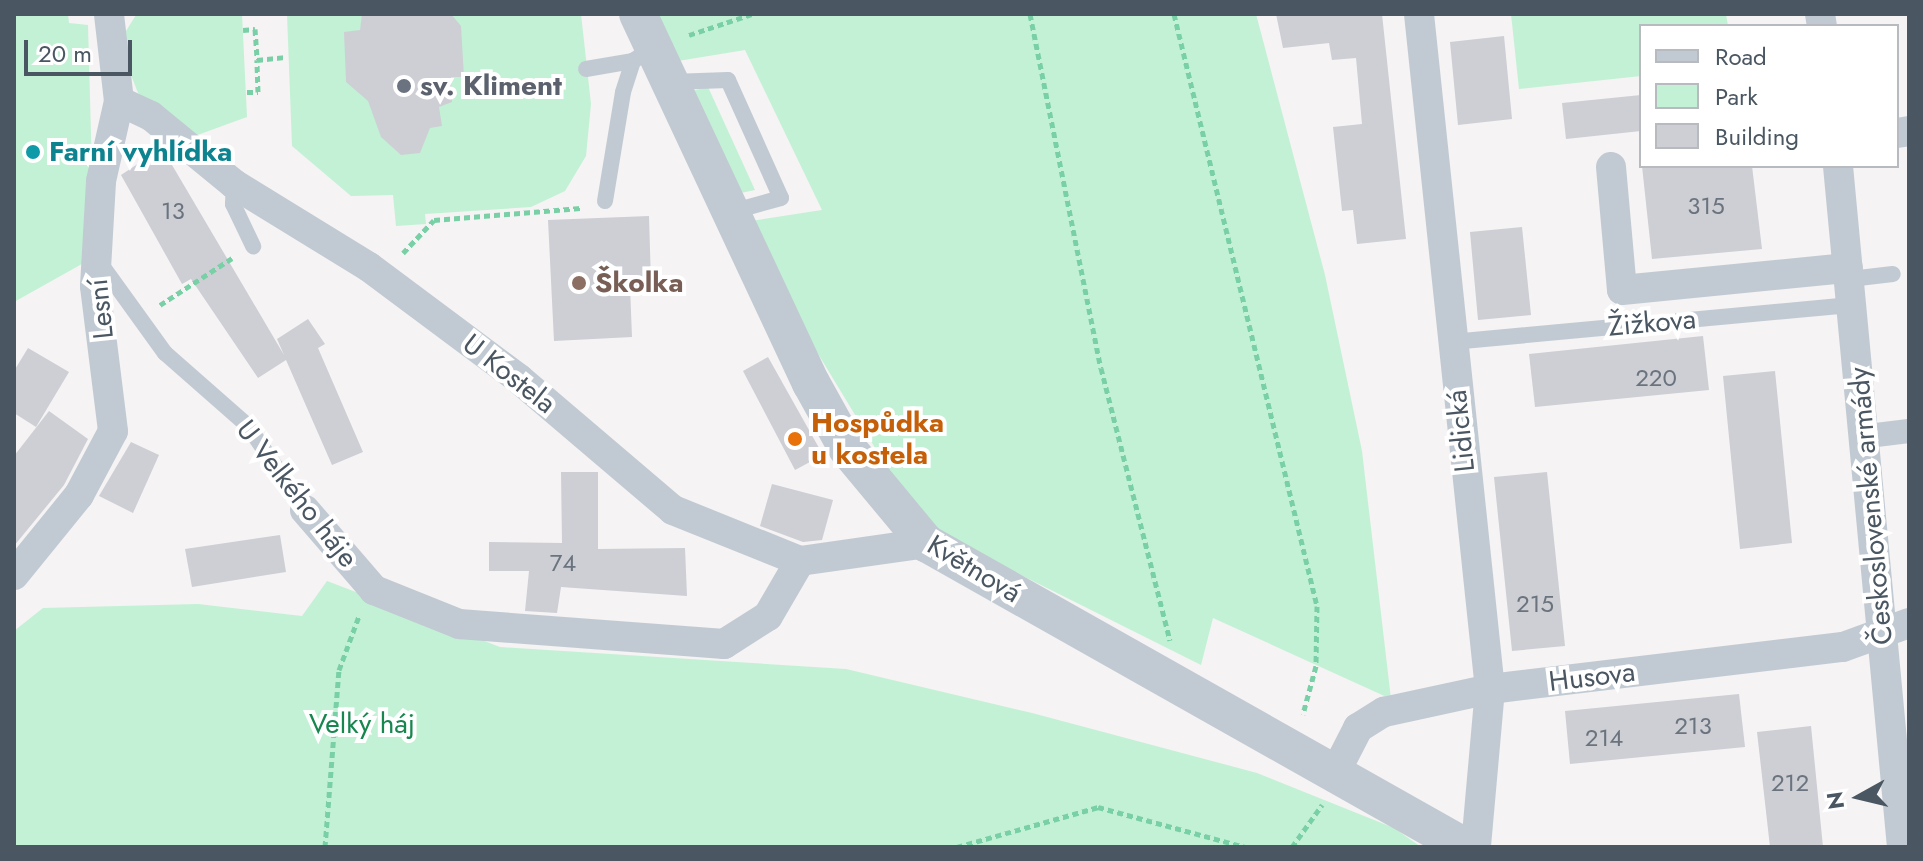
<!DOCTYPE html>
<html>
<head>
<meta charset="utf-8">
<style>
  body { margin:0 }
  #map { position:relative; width:1923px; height:861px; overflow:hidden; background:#f5f3f3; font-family:Jost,sans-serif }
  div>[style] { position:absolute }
  .green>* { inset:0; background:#c3f1d5 }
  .building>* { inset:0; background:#cdcfd5 }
  .path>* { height:5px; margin-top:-2.5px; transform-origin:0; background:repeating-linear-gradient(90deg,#7ad0a6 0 6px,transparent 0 10px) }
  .service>* { height:16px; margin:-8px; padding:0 8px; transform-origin:8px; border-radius:8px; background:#c1cad2 }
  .pedestrian>* { height:24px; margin:-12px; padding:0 12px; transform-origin:12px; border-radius:12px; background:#c1cad2 }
  .minor>* { height:30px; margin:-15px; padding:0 15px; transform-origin:15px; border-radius:15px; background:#c1cad2 }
  .tertiary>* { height:38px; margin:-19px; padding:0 19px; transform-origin:19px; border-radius:19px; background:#c1cad2 }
  .dots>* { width:22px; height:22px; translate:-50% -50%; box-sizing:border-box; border:4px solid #fff; border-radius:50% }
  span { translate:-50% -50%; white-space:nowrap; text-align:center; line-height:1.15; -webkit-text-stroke:8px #fff; paint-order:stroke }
  .number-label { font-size:24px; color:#6b747e }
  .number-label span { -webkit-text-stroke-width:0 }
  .worship-label { font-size:28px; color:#5b616d; font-weight:700 }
  .left { translate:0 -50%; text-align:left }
  .culture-label { font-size:28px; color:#0d838f; font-weight:700 }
  .education-label { font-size:28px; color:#785e54; font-weight:700 }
  .street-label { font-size:28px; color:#4a5661 }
  .food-label { font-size:28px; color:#c56008; font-weight:700 }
  .park-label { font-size:28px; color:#17864f }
  .frame { position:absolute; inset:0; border:16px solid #4a5661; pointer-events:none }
  .legend { position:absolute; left:1639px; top:24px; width:260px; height:144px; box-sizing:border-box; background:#fff; border:2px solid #b7bbc0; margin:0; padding:10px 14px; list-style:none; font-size:24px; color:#4a5661 }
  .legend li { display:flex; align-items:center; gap:16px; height:40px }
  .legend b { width:40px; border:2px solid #b7bbc0 }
  .north { position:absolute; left:1819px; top:757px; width:80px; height:80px; -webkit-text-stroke:6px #fff; paint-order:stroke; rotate:262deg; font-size:22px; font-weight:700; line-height:32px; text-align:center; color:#4a5661 }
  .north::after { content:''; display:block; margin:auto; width:28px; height:36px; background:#4a5661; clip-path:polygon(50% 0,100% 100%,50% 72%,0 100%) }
  .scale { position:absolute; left:24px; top:40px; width:108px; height:36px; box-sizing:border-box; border:4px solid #4a5661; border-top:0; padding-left:10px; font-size:24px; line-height:28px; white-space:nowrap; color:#4a5661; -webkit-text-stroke:6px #fff; paint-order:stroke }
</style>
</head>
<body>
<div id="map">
  <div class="green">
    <div style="clip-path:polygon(14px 14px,68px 14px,69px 23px,88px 25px,92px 171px,89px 260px,14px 302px)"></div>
    <div style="clip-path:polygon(242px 14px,247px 117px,192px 137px,138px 93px,126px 62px,126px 31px,136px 15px)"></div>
    <div style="clip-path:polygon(287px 14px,581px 14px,591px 104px,586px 156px,565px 191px,531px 207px,425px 214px,426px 224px,396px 226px,393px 195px,351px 196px,292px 146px)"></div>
    <div style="clip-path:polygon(657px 14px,1256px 14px,1325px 275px,1362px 451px,1391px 699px,1213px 618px,1201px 665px,949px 539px,915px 514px,794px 314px,751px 221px,822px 210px,745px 50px,678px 61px)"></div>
    <div style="clip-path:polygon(1511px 14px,1726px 14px,1728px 26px,1641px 26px,1641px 76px,1519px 89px)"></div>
    <div style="clip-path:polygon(708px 87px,755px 190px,736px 194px,692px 91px)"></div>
    <div style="clip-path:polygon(327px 581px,500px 647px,846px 669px,1032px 713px,1257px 773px,1394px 828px,1421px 847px,14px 847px,14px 631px,43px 608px,198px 604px,302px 616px)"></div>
  </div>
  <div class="building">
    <div style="clip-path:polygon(362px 14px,451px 14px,461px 26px,464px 77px,451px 77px,452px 102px,439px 107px,442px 126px,430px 128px,420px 153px,401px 155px,381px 137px,368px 101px,346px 82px,344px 32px,360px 30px)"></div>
    <div style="clip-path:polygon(1276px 14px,1382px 14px,1406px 239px,1357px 244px,1353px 210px,1342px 211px,1333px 127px,1362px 124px,1356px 58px,1332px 60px,1329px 43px,1283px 48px)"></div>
    <div style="clip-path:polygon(1504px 36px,1512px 119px,1458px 125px,1450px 42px)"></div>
    <div style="clip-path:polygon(1641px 95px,1641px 131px,1566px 139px,1562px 103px)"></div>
    <div style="clip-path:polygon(162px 148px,284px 355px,277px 339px,308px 319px,325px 344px,318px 348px,363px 452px,332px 465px,286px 360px,258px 378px,191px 279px,182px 284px,121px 175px)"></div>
    <div style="clip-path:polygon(1642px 166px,1752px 166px,1762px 249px,1652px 259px)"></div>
    <div style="clip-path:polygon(649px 216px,651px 283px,630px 286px,632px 337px,554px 341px,548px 220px)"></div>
    <div style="clip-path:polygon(1522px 227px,1531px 315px,1478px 320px,1470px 232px)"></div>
    <div style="clip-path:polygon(1703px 336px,1709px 390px,1535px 407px,1529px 354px)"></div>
    <div style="clip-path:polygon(28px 348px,69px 372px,36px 427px,14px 413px,14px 371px)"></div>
    <div style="clip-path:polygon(768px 357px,823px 455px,795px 470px,743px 371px)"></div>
    <div style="clip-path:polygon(1775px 371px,1792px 543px,1740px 549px,1723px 376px)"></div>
    <div style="clip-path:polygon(49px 411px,88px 439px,64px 485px,14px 546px,14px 456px)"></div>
    <div style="clip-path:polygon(131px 442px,159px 455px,133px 513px,99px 496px)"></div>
    <div style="clip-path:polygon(561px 472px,598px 472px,598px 549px,685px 548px,687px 596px,561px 587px,557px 613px,525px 611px,529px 571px,489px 571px,489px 542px,562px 543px)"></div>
    <div style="clip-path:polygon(1547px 472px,1565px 646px,1512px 651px,1494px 477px)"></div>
    <div style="clip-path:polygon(772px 484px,833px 500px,822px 540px,803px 542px,760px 526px)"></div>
    <div style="clip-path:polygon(280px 535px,286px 572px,192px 587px,185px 549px)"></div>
    <div style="clip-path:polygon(1739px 694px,1745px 747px,1570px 764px,1565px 711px)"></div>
    <div style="clip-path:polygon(1811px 726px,1823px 847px,1770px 847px,1757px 732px)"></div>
  </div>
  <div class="path">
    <div style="left:1030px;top:14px;width:361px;rotate:78.7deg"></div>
    <div style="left:1101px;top:368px;width:281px;rotate:75.8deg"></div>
    <div style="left:1174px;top:14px;width:609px;rotate:76.42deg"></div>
    <div style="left:1317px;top:606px;width:60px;rotate:91deg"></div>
    <div style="left:1316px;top:666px;width:50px;rotate:105.2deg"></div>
    <div style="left:243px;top:30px;width:12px;rotate:-5deg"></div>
    <div style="left:255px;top:29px;width:31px;rotate:86deg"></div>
    <div style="left:257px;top:60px;width:30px;rotate:-6deg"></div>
    <div style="left:689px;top:35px;width:66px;rotate:-18.4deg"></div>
    <div style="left:247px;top:92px;width:11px"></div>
    <div style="left:258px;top:92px;width:32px;rotate:-92deg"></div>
    <div style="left:403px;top:253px;width:45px;rotate:-46.8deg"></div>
    <div style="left:434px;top:220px;width:147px;rotate:-4.7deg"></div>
    <div style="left:160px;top:305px;width:86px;rotate:-33.1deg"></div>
    <div style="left:325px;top:847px;width:178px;rotate:-85.5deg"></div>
    <div style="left:339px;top:670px;width:58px;rotate:-69.7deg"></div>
    <div style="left:957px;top:847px;width:147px;rotate:-15.8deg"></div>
    <div style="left:1098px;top:807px;width:152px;rotate:15.2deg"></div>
    <div style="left:1292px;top:847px;width:52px;rotate:-54.5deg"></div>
  </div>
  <div class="service">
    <div style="left:586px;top:69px;width:48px;rotate:-9.7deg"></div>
    <div style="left:671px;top:82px;width:57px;rotate:-2deg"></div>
    <div style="left:728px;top:80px;width:129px;rotate:65.8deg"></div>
    <div style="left:781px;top:198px;width:52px;rotate:164.4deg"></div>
    <div style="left:234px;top:184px;width:20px;rotate:93deg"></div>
    <div style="left:233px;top:204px;width:47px;rotate:64.5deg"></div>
    <div style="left:605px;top:201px;width:110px;rotate:-80.6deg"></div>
    <div style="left:623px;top:92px;width:33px;rotate:-72deg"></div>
    <div style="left:633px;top:61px;width:25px;rotate:-34deg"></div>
    <div style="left:100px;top:263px;width:111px;rotate:54.2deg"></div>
    <div style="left:165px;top:353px;width:111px;rotate:41.3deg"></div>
    <div style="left:248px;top:426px;width:102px;rotate:55.8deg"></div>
    <div style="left:1850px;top:279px;width:43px;rotate:-6.6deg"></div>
    <div style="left:1452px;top:342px;width:403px;rotate:-5.3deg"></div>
  </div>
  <div class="pedestrian">
    <div style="left:1868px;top:436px;width:41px;rotate:-7deg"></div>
  </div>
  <div class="minor">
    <div style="left:1419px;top:14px;width:679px;rotate:84deg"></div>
    <div style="left:1490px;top:689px;width:159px;rotate:95.1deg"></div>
    <div style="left:1820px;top:14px;width:12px;rotate:81deg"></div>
    <div style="left:119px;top:101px;width:35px;rotate:25deg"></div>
    <div style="left:151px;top:116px;width:107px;rotate:39.3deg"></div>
    <div style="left:234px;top:184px;width:158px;rotate:31.6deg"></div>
    <div style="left:369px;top:267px;width:187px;rotate:36.7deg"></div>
    <div style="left:519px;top:379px;width:202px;rotate:40.4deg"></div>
    <div style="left:673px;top:510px;width:137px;rotate:21.9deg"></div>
    <div style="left:800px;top:561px;width:127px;rotate:-8.1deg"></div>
    <div style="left:1897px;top:133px;width:12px;rotate:-9deg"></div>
    <div style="left:1838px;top:166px;width:684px;rotate:84.63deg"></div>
    <div style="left:1611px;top:167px;width:123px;rotate:84.9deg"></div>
    <div style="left:1622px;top:290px;width:227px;rotate:-5.6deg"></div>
    <div style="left:305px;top:510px;width:106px;rotate:49.2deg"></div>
    <div style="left:374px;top:590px;width:92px;rotate:21.8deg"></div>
    <div style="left:459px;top:624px;width:266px;rotate:4.3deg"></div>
    <div style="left:724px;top:644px;width:52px;rotate:-32.5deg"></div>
    <div style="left:768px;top:616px;width:64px;rotate:-59.8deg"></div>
    <div style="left:14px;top:575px;width:103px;rotate:-50.9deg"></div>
    <div style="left:79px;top:495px;width:72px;rotate:-62deg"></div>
    <div style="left:113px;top:431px;width:146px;rotate:-97.1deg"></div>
    <div style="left:95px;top:286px;width:105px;rotate:-86.7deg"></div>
    <div style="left:101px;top:181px;width:82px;rotate:-77.3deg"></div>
    <div style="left:119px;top:101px;width:88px;rotate:-96.6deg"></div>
    <div style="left:1334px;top:775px;width:53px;rotate:-62.9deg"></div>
    <div style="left:1358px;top:728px;width:31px;rotate:-32deg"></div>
    <div style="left:1384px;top:712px;width:108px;rotate:-12.2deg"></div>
    <div style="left:1490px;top:689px;width:355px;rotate:-6.8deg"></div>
    <div style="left:1843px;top:647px;width:70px;rotate:-20deg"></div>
  </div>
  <div class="tertiary">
    <div style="left:638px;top:14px;width:408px;rotate:64.9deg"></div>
    <div style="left:811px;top:383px;width:74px;rotate:61deg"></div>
    <div style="left:847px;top:448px;width:124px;rotate:50.3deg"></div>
    <div style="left:926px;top:543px;width:619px;rotate:29.42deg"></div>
  </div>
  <div class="dots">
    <div style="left:404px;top:86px;background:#6b7280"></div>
    <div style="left:33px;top:152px;background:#0f9aa8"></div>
    <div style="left:579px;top:283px;background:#8d6e63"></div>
    <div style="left:795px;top:439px;background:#e8710a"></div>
  </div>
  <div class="number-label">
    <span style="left:1706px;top:206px">315</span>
    <span style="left:173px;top:211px">13</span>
    <span style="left:1656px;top:378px">220</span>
    <span style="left:563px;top:563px">74</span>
    <span style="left:1535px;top:604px">215</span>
    <span style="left:1693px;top:726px">213</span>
    <span style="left:1604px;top:738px">214</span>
    <span style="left:1790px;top:783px">212</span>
  </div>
  <div class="worship-label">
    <span class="left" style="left:420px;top:86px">sv. Kliment</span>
  </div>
  <div class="culture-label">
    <span class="left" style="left:49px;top:152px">Farní vyhlídka</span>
  </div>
  <div class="education-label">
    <span class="left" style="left:595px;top:283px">Školka</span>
  </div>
  <div class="street-label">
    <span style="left:101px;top:309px;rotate:-96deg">Lesní</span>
    <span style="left:1652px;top:323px;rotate:-5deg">Žižkova</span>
    <span style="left:509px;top:374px;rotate:38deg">U Kostela</span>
    <span style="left:1461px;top:431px;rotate:-96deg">Lidická</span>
    <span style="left:297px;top:494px;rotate:52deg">U Velkého háje</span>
    <span style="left:1871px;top:506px;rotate:-95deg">Československé armády</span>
    <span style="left:974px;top:569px;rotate:31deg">Květnová</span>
    <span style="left:1592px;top:677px;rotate:-7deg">Husova</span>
  </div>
  <div class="food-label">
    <span class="left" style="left:811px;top:439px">Hospůdka<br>u kostela</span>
  </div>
  <div class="park-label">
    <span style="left:362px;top:724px">Velký háj</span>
  </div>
  <div class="frame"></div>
  <ul class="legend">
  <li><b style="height:10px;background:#c1cad2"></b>Road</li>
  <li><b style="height:22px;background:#c3f1d5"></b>Park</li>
  <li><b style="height:22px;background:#cdcfd5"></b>Building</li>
  </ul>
  <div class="north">N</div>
  <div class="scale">20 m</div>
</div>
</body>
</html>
